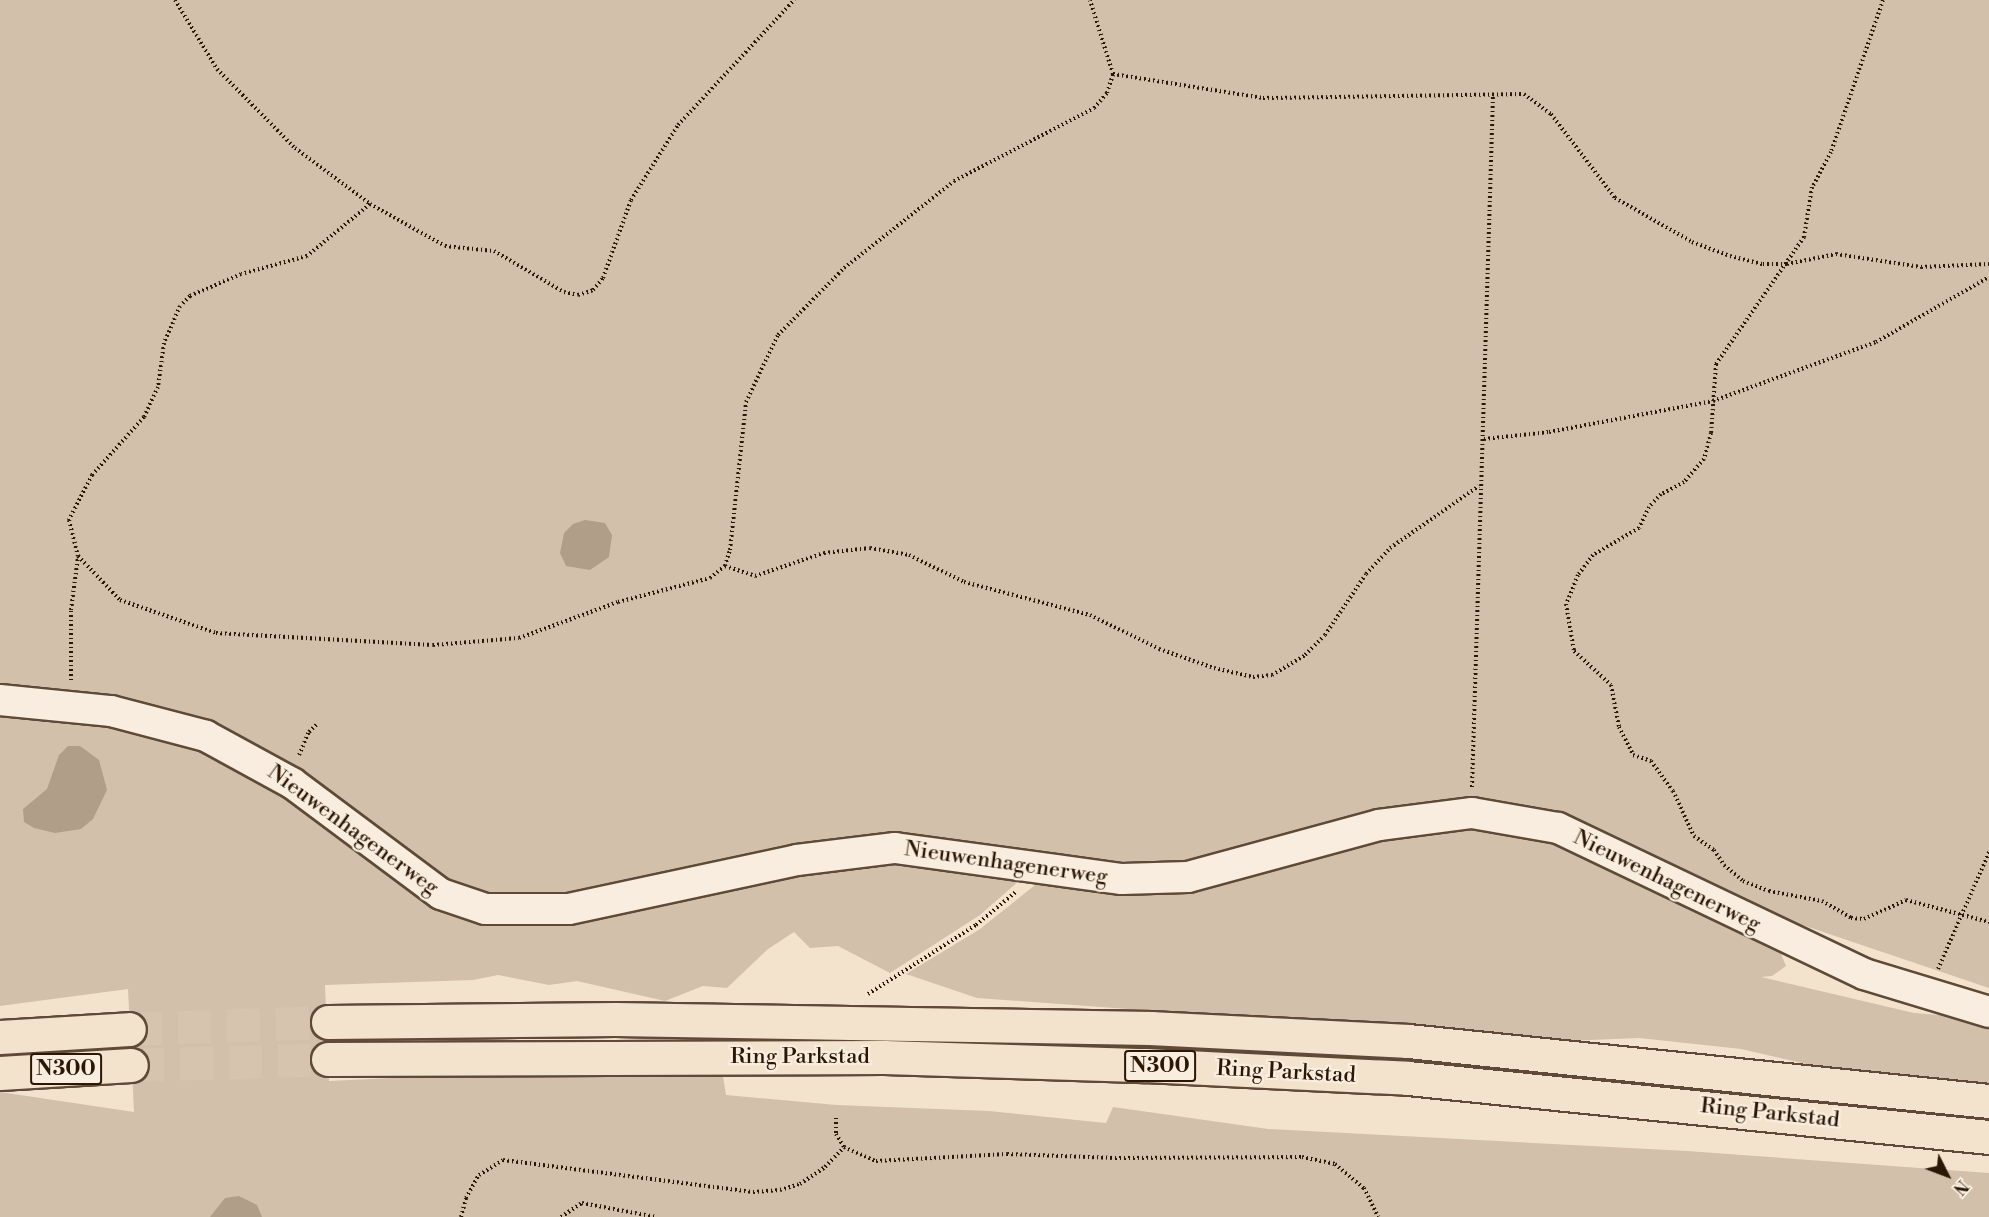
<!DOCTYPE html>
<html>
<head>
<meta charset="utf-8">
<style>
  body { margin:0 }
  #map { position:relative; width:1989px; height:1217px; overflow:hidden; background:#f4e3cc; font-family:"Libre Bodoni",serif }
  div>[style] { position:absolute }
  .green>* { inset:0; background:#d2c0aa }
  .water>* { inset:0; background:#b09e88 }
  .trunk-tunnel>* { height:33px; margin-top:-16.5px; transform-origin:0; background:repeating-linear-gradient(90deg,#d6c4ae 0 33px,transparent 0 49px) }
  .path>* { height:4px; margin-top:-2px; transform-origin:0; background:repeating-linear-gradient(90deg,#2c1704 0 1.5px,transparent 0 4.5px) }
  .roads { filter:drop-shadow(2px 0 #5e4a36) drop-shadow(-2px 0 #5e4a36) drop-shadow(0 2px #5e4a36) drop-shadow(0 -2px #5e4a36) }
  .minor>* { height:30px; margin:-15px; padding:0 15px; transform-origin:15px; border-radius:15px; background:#f8edde }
  .trunk>* { height:33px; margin:-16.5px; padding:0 16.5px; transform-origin:16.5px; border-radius:16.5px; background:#f4e3cc }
  span { translate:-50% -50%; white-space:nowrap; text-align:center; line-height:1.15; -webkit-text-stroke:4.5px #f8edde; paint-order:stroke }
  .shield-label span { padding:2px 4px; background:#f8edde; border:2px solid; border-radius:4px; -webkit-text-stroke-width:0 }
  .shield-label { font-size:21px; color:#2c1704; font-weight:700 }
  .street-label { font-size:22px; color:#2c1704 }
  .north { position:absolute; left:1917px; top:1145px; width:60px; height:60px; -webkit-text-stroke:4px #f8edde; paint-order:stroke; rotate:132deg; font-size:16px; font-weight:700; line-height:24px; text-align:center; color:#2c1704 }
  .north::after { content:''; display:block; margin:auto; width:21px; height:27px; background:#2c1704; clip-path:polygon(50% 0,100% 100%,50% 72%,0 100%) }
</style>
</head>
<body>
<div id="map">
  <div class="green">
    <div style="clip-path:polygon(0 0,1989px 0,1989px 988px,1737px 903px,1554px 816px,1191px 864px,1132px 866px,1010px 851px,561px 897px,487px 897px,453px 887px,346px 803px,244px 739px,157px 706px,104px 694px,0 688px)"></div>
    <div style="clip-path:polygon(0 711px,99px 717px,233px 760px,441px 906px,781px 874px,882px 860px,1020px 880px,980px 915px,890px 973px,838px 946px,810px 948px,794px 932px,768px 949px,727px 988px,703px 986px,665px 1001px,577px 981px,549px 985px,498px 975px,473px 980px,325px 985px,329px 1081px,562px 1070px,722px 1070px,726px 1095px,837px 1105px,989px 1111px,1106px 1123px,1113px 1107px,1268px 1129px,1687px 1151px,1989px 1173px,1989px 1217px,0 1217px,0 1092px,134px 1112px,128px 989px,0 1006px)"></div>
    <div style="clip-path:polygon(1458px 827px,1533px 834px,1781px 954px,1786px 966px,1772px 976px,1761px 977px,1914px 1013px,1989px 1019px,1989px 1085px,1823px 1068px,1741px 1049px,1639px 1038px,1565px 1041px,977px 998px,906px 974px,980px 929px,1044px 878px,1339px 845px)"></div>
  </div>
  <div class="water">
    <div style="clip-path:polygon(585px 520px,605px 523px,612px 535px,609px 557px,590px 570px,566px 566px,560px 553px,564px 533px,573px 524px)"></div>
    <div style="clip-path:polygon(68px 746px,80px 746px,99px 760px,107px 790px,93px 819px,81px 829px,55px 833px,34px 828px,24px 822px,23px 809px,47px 789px,59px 755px)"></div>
    <div style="clip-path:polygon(239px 1196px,257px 1205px,262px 1217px,210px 1217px,225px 1198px)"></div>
  </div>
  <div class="trunk-tunnel">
    <div style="left:129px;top:1029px;width:199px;rotate:-2deg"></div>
    <div style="left:131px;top:1065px;width:197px;rotate:-1.7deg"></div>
  </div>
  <div class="path">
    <div style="left:175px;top:0;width:81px;rotate:58.7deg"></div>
    <div style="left:217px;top:69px;width:111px;rotate:45.4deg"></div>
    <div style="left:295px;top:148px;width:94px;rotate:36.7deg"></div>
    <div style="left:370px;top:204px;width:86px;rotate:29.2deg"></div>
    <div style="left:445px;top:246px;width:49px;rotate:5.8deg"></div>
    <div style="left:494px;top:251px;width:81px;rotate:30.4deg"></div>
    <div style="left:564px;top:292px;width:14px;rotate:12deg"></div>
    <div style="left:578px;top:295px;width:16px;rotate:-18deg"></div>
    <div style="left:593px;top:290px;width:16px;rotate:-50deg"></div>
    <div style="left:603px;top:278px;width:83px;rotate:-70.3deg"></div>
    <div style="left:631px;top:200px;width:89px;rotate:-57.9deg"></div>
    <div style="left:678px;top:125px;width:171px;rotate:-47.1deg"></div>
    <div style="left:1883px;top:0;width:161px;rotate:108.9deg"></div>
    <div style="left:1831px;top:152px;width:40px;rotate:118deg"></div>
    <div style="left:1812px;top:187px;width:51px;rotate:99.1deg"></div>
    <div style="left:1804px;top:237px;width:155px;rotate:124.7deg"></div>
    <div style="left:1716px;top:364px;width:69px;rotate:94.1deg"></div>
    <div style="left:1711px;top:433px;width:27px;rotate:105deg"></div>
    <div style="left:1704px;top:459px;width:30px;rotate:131deg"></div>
    <div style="left:1684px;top:482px;width:26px;rotate:152deg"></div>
    <div style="left:1661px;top:494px;width:18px;rotate:133deg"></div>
    <div style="left:1649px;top:507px;width:23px;rotate:115deg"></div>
    <div style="left:1639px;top:528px;width:53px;rotate:149.6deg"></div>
    <div style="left:1593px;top:555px;width:25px;rotate:127deg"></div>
    <div style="left:1578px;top:575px;width:31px;rotate:112deg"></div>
    <div style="left:1566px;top:604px;width:48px;rotate:80.3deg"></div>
    <div style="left:1574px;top:651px;width:50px;rotate:42.6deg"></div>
    <div style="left:1611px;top:685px;width:43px;rotate:79.2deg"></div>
    <div style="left:1619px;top:727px;width:31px;rotate:63deg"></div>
    <div style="left:1633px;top:755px;width:19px;rotate:18deg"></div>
    <div style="left:1651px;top:761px;width:37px;rotate:54deg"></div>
    <div style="left:1673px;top:791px;width:50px;rotate:65deg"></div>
    <div style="left:1694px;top:836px;width:24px;rotate:35deg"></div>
    <div style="left:1714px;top:850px;width:18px;rotate:56deg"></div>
    <div style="left:1724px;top:865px;width:25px;rotate:40deg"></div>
    <div style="left:1743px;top:881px;width:28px;rotate:21deg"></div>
    <div style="left:1769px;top:891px;width:54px;rotate:10.7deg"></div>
    <div style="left:1822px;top:901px;width:34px;rotate:30deg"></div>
    <div style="left:1851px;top:918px;width:13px;rotate:4deg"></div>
    <div style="left:1864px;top:919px;width:46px;rotate:-24.3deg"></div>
    <div style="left:1906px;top:900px;width:86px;rotate:14.8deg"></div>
    <div style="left:1113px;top:74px;width:152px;rotate:9.1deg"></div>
    <div style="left:1263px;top:98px;width:261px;rotate:-0.9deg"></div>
    <div style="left:1524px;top:94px;width:34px;rotate:37deg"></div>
    <div style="left:1551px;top:114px;width:106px;rotate:52.7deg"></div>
    <div style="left:1615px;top:198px;width:89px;rotate:29.7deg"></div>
    <div style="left:1692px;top:242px;width:40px;rotate:20.2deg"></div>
    <div style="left:1730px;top:256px;width:34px;rotate:14deg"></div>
    <div style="left:1763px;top:264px;width:24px"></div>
    <div style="left:1787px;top:264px;width:50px;rotate:-11.5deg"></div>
    <div style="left:1836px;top:254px;width:86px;rotate:8.7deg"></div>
    <div style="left:1921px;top:267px;width:68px;rotate:-2.5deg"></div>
    <div style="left:370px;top:204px;width:82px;rotate:140.5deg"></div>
    <div style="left:307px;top:256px;width:68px;rotate:164.7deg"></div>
    <div style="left:241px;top:274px;width:56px;rotate:156.7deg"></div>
    <div style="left:190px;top:296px;width:14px;rotate:135deg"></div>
    <div style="left:180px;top:306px;width:40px;rotate:113.4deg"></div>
    <div style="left:164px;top:343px;width:44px;rotate:97.8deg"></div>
    <div style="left:158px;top:387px;width:33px;rotate:115deg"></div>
    <div style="left:144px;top:417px;width:78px;rotate:131.9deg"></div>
    <div style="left:92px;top:475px;width:51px;rotate:117.1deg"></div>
    <div style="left:69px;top:520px;width:37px;rotate:76deg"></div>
    <div style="left:78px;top:556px;width:61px;rotate:46.3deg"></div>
    <div style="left:120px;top:600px;width:102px;rotate:19deg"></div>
    <div style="left:216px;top:633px;width:217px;rotate:3.2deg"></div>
    <div style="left:433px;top:645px;width:86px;rotate:-4.7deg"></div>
    <div style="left:519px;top:638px;width:105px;rotate:-20deg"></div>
    <div style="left:618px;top:602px;width:95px;rotate:-14.6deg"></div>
    <div style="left:710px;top:578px;width:19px;rotate:-39deg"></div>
    <div style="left:725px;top:566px;width:17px;rotate:-73deg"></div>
    <div style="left:730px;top:550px;width:149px;rotate:-83.8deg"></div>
    <div style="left:746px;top:402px;width:74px;rotate:-64.5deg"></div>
    <div style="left:778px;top:335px;width:94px;rotate:-45.4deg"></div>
    <div style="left:844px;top:268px;width:140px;rotate:-38.3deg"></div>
    <div style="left:954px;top:181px;width:158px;rotate:-27.5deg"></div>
    <div style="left:1094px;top:108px;width:20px;rotate:-49deg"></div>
    <div style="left:1107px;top:93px;width:20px;rotate:-72deg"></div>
    <div style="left:1113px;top:74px;width:77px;rotate:-107.3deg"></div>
    <div style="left:1484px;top:439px;width:65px;rotate:-6.1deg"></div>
    <div style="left:1549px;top:432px;width:167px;rotate:-10.7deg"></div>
    <div style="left:1713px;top:401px;width:173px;rotate:-19.9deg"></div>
    <div style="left:1876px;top:342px;width:130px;rotate:-29.9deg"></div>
    <div style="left:725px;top:566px;width:32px;rotate:18deg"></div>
    <div style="left:755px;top:576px;width:73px;rotate:-18.4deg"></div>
    <div style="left:824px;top:553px;width:46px;rotate:-6.2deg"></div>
    <div style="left:870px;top:548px;width:40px;rotate:10deg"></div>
    <div style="left:909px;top:555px;width:61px;rotate:26.1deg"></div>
    <div style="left:964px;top:582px;width:130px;rotate:14.7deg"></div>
    <div style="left:1090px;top:615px;width:77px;rotate:26.2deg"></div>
    <div style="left:1159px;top:649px;width:58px;rotate:19.1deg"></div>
    <div style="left:1214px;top:668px;width:40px;rotate:13deg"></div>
    <div style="left:1253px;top:677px;width:19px;rotate:-6deg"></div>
    <div style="left:1272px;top:675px;width:39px;rotate:-31deg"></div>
    <div style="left:1305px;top:655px;width:28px;rotate:-45deg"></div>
    <div style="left:1325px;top:635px;width:73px;rotate:-56.1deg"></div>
    <div style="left:1366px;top:574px;width:35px;rotate:-47deg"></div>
    <div style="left:1390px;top:548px;width:108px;rotate:-34.9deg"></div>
    <div style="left:71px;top:680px;width:70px;rotate:-90deg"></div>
    <div style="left:71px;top:610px;width:53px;rotate:-82.5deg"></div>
    <div style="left:299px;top:755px;width:25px;rotate:-67deg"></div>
    <div style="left:309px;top:732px;width:13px;rotate:-45deg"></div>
    <div style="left:1472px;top:787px;width:692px;rotate:-88.26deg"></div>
    <div style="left:1938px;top:969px;width:128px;rotate:-66.4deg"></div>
    <div style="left:868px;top:994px;width:128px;rotate:-32.6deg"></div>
    <div style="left:976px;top:925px;width:53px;rotate:-39.7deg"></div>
    <div style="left:836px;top:1118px;width:16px;rotate:90deg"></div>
    <div style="left:836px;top:1134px;width:15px;rotate:58deg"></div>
    <div style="left:844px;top:1147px;width:35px;rotate:24deg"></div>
    <div style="left:876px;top:1161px;width:131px;rotate:-3.1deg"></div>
    <div style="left:1007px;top:1154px;width:108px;rotate:2.1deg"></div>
    <div style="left:1115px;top:1158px;width:187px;rotate:-0.3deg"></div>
    <div style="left:1302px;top:1157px;width:34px;rotate:12deg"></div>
    <div style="left:1335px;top:1164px;width:38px;rotate:40deg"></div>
    <div style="left:1364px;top:1188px;width:32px;rotate:64deg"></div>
    <div style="left:461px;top:1217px;width:20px;rotate:-75deg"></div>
    <div style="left:466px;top:1198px;width:26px;rotate:-61deg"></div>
    <div style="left:479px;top:1175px;width:28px;rotate:-32deg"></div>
    <div style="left:503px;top:1160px;width:252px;rotate:7.3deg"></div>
    <div style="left:753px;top:1192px;width:27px;rotate:-4deg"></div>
    <div style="left:780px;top:1190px;width:21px;rotate:-17deg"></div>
    <div style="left:800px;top:1184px;width:30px;rotate:-34deg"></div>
    <div style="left:825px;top:1167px;width:28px;rotate:-46deg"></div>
    <div style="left:561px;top:1217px;width:25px;rotate:-34deg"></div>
    <div style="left:582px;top:1203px;width:75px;rotate:10.7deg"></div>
  </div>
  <div class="roads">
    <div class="minor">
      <div style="left:0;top:700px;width:112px;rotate:5.7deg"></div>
      <div style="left:111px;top:711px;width:98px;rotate:14.7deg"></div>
      <div style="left:206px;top:736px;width:98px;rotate:28.7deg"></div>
      <div style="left:292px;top:783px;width:186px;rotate:36.7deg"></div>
      <div style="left:441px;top:894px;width:46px;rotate:18.8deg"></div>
      <div style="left:485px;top:909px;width:84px"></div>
      <div style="left:569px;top:909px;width:233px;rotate:-12.1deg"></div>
      <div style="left:797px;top:860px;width:99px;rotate:-7deg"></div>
      <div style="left:895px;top:848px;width:229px;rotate:7.8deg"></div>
      <div style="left:1122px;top:879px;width:66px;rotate:-1.7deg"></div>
      <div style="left:1188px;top:877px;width:198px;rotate:-15.2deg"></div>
      <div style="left:1379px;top:825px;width:94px;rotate:-7.4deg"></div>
      <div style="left:1472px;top:813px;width:87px;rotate:9.9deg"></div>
      <div style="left:1558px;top:828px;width:339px;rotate:25.5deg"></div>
      <div style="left:1864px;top:974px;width:131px;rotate:16.9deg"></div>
    </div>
    <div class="trunk">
      <div style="left:328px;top:1022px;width:287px;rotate:-0.6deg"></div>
      <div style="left:615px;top:1019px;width:536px;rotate:0.96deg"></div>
      <div style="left:1151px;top:1028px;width:257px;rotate:2.9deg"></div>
      <div style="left:1408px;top:1041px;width:584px;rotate:5.9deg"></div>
      <div style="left:0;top:1037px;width:129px;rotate:-3.5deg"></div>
      <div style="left:328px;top:1059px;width:556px;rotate:-0.21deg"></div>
      <div style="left:884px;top:1057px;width:261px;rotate:1.8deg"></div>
      <div style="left:1145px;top:1065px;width:263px;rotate:2.8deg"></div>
      <div style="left:1408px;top:1078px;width:584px;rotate:5.8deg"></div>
      <div style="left:0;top:1073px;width:131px;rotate:-3.5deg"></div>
    </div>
  </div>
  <div class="shield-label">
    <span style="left:1160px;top:1066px">N300</span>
    <span style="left:66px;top:1069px">N300</span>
  </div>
  <div class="street-label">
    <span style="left:353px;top:830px;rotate:36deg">Nieuwenhagenerweg</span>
    <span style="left:1006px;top:863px;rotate:8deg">Nieuwenhagenerweg</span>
    <span style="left:1667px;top:881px;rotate:26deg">Nieuwenhagenerweg</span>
    <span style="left:800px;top:1057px">Ring Parkstad</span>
    <span style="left:1286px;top:1072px;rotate:3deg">Ring Parkstad</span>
    <span style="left:1770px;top:1113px;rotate:6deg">Ring Parkstad</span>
  </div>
  <div class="north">N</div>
</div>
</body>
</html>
